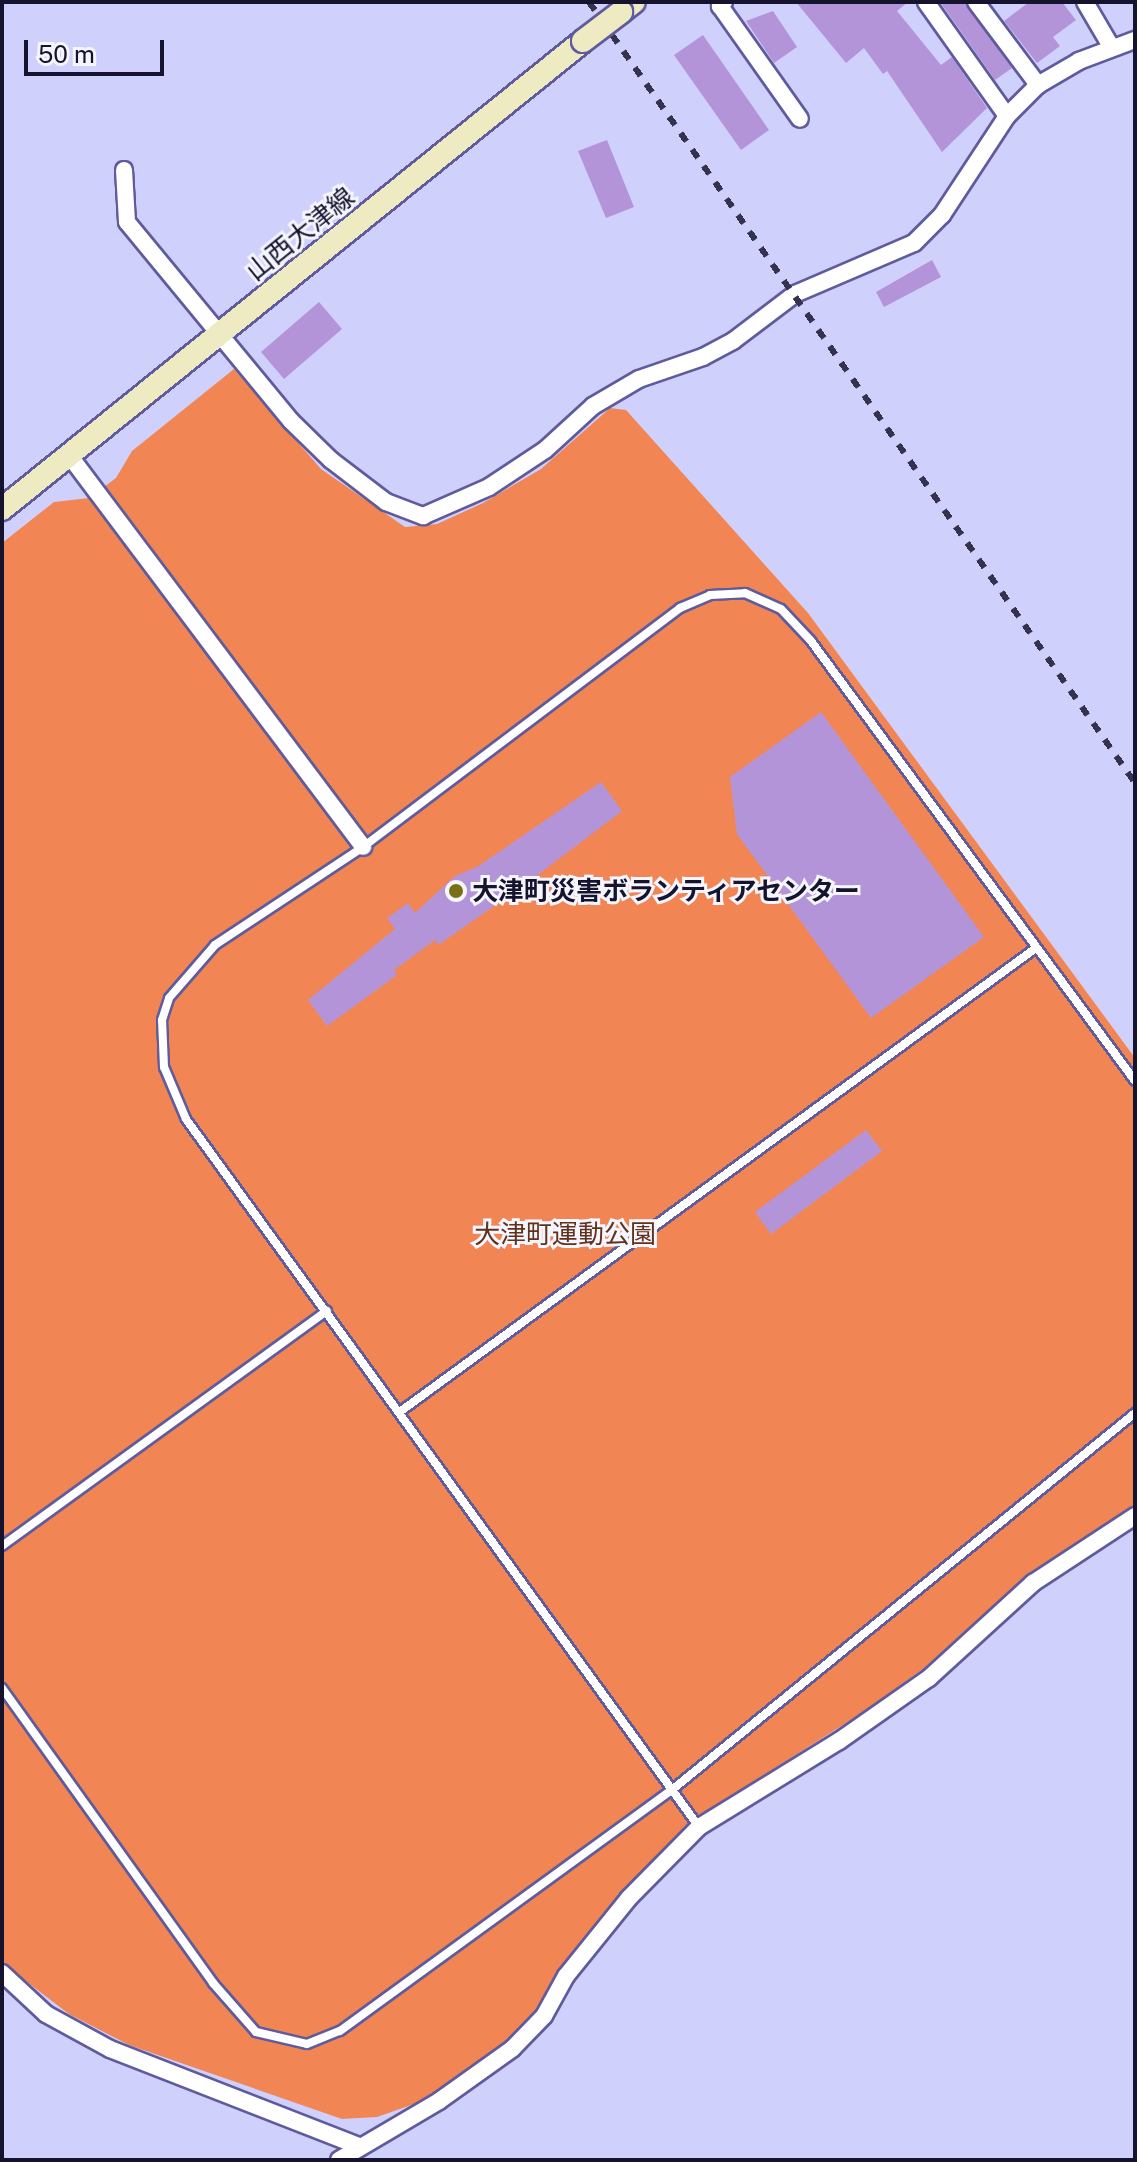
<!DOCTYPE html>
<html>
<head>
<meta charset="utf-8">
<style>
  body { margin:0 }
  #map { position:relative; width:1137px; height:2162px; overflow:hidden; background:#d0d0fd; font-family:"Public Sans","Noto Sans JP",sans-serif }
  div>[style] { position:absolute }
  .green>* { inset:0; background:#f18654 }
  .building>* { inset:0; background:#b494d9 }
  .roads { filter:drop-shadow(2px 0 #5f5b9d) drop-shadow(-2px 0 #5f5b9d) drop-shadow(0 2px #5f5b9d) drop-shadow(0 -2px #5f5b9d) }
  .service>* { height:8px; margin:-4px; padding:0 4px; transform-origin:4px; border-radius:4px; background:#fff }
  .minor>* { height:16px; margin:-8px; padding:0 8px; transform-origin:8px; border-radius:8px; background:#fff }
  .secondary>* { height:22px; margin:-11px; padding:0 11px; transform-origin:11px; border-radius:11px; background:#eeebc2 }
  .rail>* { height:6px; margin-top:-3px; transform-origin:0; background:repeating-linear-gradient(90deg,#353250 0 10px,transparent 0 20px) }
  .bridges { filter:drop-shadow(2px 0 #5f5b9d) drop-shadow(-2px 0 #5f5b9d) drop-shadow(0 2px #5f5b9d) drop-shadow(0 -2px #5f5b9d) }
  .secondary-bridge>* { height:22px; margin:-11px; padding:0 11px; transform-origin:11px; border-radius:11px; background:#eeebc2 }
  .dots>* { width:22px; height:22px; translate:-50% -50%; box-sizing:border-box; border:4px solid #f5f5fd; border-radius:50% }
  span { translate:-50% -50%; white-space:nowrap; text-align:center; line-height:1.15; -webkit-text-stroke:6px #f5f5fd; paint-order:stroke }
  .street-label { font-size:26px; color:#16132e }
  .poi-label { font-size:26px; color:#16132e; font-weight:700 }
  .left { translate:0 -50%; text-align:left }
  .park-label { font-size:26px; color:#60311b }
  .frame { position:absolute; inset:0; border:4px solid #16132e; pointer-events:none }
  .scale { position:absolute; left:24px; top:40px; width:140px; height:36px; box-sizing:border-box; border:4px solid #16132e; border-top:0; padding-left:10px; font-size:24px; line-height:28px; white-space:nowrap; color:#16132e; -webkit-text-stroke:6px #f5f5fd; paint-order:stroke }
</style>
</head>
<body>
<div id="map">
  <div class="green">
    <div style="clip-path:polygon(234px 369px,321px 469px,405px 527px,437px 524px,483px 503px,541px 469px,610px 408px,626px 410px,808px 613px,1135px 1058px,1135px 1507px,1042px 1565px,975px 1631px,865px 1711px,688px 1823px,562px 1965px,530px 2023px,504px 2049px,437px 2096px,377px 2117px,342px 2119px,129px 2045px,69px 2014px,2px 1963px,2px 543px,54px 502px,89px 498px,116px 478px,132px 451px)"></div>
  </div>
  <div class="building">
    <div style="clip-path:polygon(796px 2px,908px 2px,897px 11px,941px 65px,952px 57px,987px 108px,942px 152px,887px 71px,883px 74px,864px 48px,846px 63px)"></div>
    <div style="clip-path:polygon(940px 2px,965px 2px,1012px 68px,995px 80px)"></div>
    <div style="clip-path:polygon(1029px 2px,1062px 2px,1076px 20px,1053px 37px,1060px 46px,1037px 63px,1004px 21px)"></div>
    <div style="clip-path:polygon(773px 11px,797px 47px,774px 63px,746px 21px)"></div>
    <div style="clip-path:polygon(703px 35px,769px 130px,741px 150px,674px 55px)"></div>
    <div style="clip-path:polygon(607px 140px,634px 207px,606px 218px,578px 151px)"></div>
    <div style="clip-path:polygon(932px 260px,941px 277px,884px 307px,876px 292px)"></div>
    <div style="clip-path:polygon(319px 302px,342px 329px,284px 379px,261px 352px)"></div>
    <div style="clip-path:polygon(821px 712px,984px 937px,871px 1018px,737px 834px,730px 777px)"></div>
    <div style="clip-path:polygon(601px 782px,622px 811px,523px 886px,438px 945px,435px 940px,394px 970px,397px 975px,327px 1026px,308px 1000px,395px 929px,387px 918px,408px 903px,415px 913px,455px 876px,477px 867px)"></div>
    <div style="clip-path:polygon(866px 1130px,882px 1151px,771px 1234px,755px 1212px)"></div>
  </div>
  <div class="roads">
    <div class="service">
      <div style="left:401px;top:1411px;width:786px;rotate:-36.1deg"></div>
      <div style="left:2px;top:1546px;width:401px;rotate:-35.9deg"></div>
      <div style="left:2px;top:1688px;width:363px;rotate:54.4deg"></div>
      <div style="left:213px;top:1983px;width:65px;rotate:48.7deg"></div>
      <div style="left:256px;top:2032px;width:52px;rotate:13.2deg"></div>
      <div style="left:307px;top:2044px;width:35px;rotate:-22deg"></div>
      <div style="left:340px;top:2031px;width:412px;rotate:-36deg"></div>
      <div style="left:673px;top:1789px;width:596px;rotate:-39.14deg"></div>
      <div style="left:699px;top:1827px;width:874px;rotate:-125.93deg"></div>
      <div style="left:186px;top:1119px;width:56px;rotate:-112.9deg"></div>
      <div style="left:164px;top:1067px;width:47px;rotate:-92.4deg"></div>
      <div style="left:162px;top:1020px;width:23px;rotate:-72deg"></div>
      <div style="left:169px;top:998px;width:70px;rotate:-49deg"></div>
      <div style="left:215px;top:945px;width:178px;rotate:-33.5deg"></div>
      <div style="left:363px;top:847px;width:397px;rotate:-37deg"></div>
      <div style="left:680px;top:608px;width:33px;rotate:-23deg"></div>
      <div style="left:710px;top:595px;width:35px;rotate:-3deg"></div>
      <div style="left:745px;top:593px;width:39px;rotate:24deg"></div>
      <div style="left:781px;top:609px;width:44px;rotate:46.8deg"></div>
      <div style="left:811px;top:641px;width:546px;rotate:53.63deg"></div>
    </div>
    <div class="minor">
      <div style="left:724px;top:2px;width:6px;rotate:135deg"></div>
      <div style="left:720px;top:6px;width:138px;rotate:54.7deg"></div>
      <div style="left:926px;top:2px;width:140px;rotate:54.6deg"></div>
      <div style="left:976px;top:2px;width:104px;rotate:53.2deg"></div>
      <div style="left:1085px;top:2px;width:53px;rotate:59.6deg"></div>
      <div style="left:124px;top:170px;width:52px;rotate:86.7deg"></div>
      <div style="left:127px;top:222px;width:258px;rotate:50.5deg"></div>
      <div style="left:291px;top:421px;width:56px;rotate:44.3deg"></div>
      <div style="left:331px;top:460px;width:69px;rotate:37.4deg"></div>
      <div style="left:386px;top:502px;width:40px;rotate:21deg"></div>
      <div style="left:423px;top:516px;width:72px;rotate:-23.7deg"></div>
      <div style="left:489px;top:487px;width:67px;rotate:-33.5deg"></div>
      <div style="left:545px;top:450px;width:65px;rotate:-42.5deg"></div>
      <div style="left:593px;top:406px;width:53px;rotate:-30.4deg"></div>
      <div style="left:639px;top:379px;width:68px;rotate:-19deg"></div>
      <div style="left:703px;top:357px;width:34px;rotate:-28deg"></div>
      <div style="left:733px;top:341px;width:78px;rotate:-37.2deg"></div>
      <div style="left:795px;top:294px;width:129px;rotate:-23.2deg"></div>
      <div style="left:914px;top:243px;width:40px;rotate:-45deg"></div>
      <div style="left:942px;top:215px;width:118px;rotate:-56.7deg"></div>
      <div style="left:1007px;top:116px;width:44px;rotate:-45deg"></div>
      <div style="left:1038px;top:85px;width:48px;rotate:-30.3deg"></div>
      <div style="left:1079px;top:61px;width:60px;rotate:-20.6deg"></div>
      <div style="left:69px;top:455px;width:490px;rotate:53.1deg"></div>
      <div style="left:2px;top:1973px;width:60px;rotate:43deg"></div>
      <div style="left:46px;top:2014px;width:73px;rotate:28.7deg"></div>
      <div style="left:110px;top:2049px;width:269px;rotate:21.3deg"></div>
      <div style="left:339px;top:2160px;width:116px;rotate:-30.5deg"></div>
      <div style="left:439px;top:2101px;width:90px;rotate:-35.5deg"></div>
      <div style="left:512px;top:2049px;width:46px;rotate:-45.9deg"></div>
      <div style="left:544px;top:2016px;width:46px;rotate:-61.2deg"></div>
      <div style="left:566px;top:1976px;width:100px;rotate:-51.1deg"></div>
      <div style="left:629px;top:1898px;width:100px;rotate:-45.4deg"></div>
      <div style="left:699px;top:1827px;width:164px;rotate:-31.6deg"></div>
      <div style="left:839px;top:1741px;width:110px;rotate:-35deg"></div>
      <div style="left:929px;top:1678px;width:141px;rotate:-42.4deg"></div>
      <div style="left:1033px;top:1583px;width:122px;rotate:-33.3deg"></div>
    </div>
    <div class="secondary">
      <div style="left:621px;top:12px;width:16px;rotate:-38deg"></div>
      <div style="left:2px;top:509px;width:746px;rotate:-38.85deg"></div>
    </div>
  </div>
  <div class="rail">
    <div style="left:589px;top:2px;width:953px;rotate:55.04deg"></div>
  </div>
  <div class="bridges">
    <div class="secondary-bridge">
      <div style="left:583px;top:41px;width:48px;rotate:-37.3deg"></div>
    </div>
  </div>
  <div class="dots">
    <div style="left:456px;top:891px;background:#787113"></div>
  </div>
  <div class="street-label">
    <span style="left:300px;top:234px;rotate:-39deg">山西大津線</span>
  </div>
  <div class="poi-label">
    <span class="left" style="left:472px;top:891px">大津町災害ボランティアセンター</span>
  </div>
  <div class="park-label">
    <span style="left:565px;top:1234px">大津町運動公園</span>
  </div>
  <div class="frame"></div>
  <div class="scale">50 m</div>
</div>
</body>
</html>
